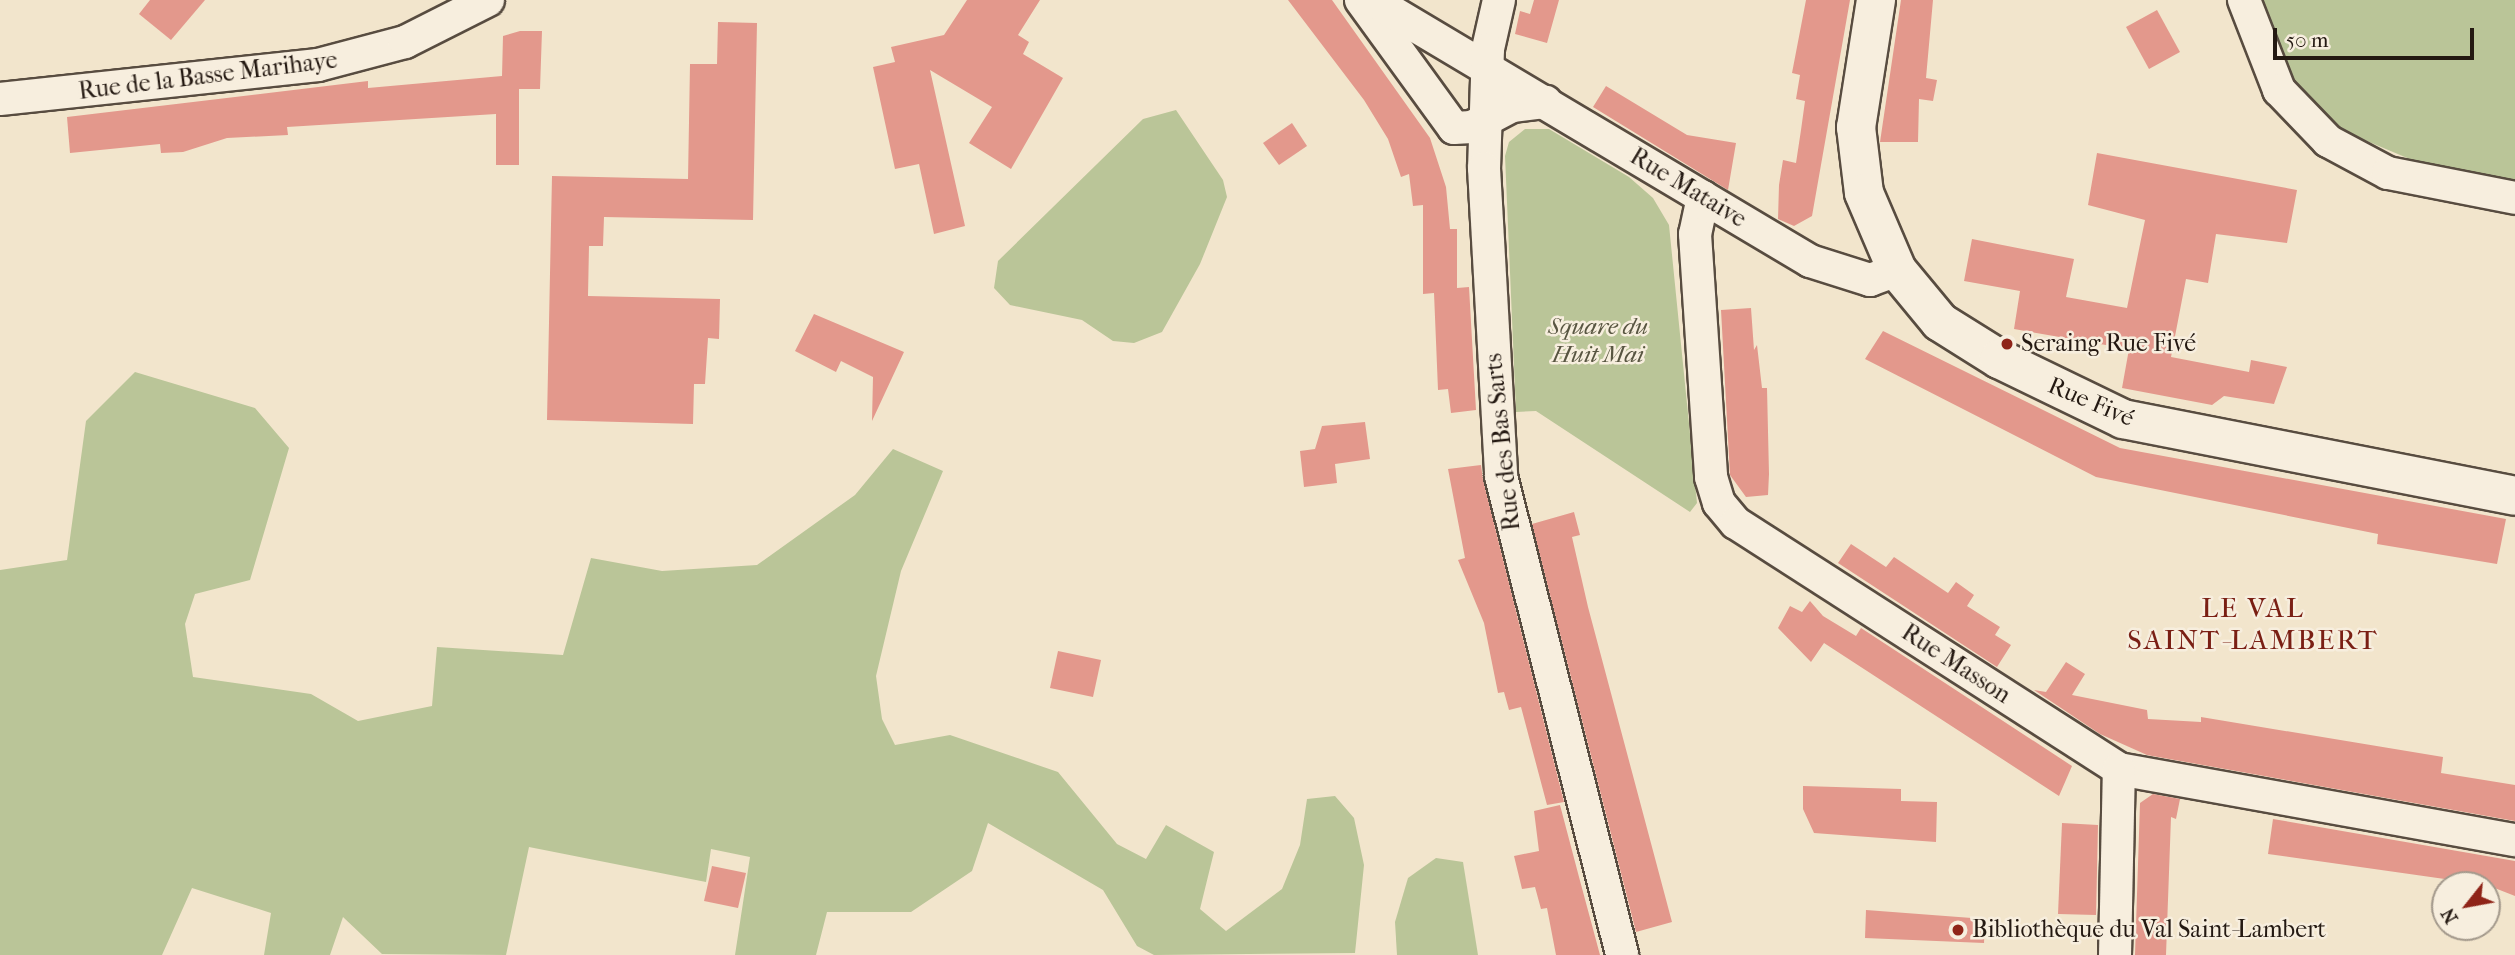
<!DOCTYPE html>
<html>
<head>
<meta charset="utf-8">
<style>
  body { margin:0 }
  #map { position:relative; width:2515px; height:955px; overflow:hidden; background:#f2e5cc; font-family:"IM FELL French Canon",serif }
  div>[style] { position:absolute }
  .green>* { inset:0; background:#bac598 }
  .building>* { inset:0; background:#e3988c }
  .roads { filter:drop-shadow(2px 0 #584c40) drop-shadow(-2px 0 #584c40) drop-shadow(0 2px #584c40) drop-shadow(0 -2px #584c40) }
  .minor>* { height:32px; margin:-16px; padding:0 16px; transform-origin:16px; border-radius:16px; background:#f7eede }
  .tertiary>* { height:38px; margin:-19px; padding:0 19px; transform-origin:19px; border-radius:19px; background:#f7eede }
  .dots>* { width:19px; height:19px; translate:-50% -50%; box-sizing:border-box; border:4px solid #f7eede; border-radius:50% }
  span { translate:-50% -50%; white-space:nowrap; text-align:center; line-height:1.15; -webkit-text-stroke:5px #f7eede; paint-order:stroke }
  .street-label { font-size:24px; color:#241912 }
  .park-label { font-size:24px; color:#585541; font-style:italic }
  .poi-label { font-size:24px; color:#241912 }
  .left { translate:0 -50%; text-align:left }
  .quarter-label { font-size:28px; color:#7a1f14; letter-spacing:2px }
  .north { position:absolute; left:2431px; top:871px; width:70px; height:70px; box-sizing:border-box; background:#f7eede; border:2px solid #a3998c; border-radius:50%; rotate:239deg; font-size:19px; font-weight:700; line-height:28px; text-align:center; color:#241912 }
  .north::after { content:''; display:block; margin:auto; width:24px; height:32px; background:#8f2418; clip-path:polygon(50% 0,100% 100%,50% 72%,0 100%) }
  .scale { position:absolute; left:2273px; top:28px; width:201px; height:32px; box-sizing:border-box; border:4px solid #241912; border-top:0; padding-left:9px; font-size:21px; line-height:24px; white-space:nowrap; color:#241912; -webkit-text-stroke:5px #f7eede; paint-order:stroke }
</style>
</head>
<body>
<div id="map">
  <div class="green">
    <div style="clip-path:polygon(2257px 0,2515px 0,2515px 180px,2424px 165px,2343px 131px,2282px 72px)"></div>
    <div style="clip-path:polygon(1176px 110px,1223px 180px,1227px 197px,1200px 264px,1162px 332px,1134px 343px,1113px 341px,1082px 320px,1010px 305px,994px 288px,998px 261px,1143px 119px)"></div>
    <div style="clip-path:polygon(1525px 129px,1549px 129px,1629px 177px,1653px 198px,1669px 225px,1697px 503px,1690px 512px,1536px 411px,1516px 412px,1505px 156px,1509px 142px)"></div>
    <div style="clip-path:polygon(135px 372px,255px 408px,289px 448px,250px 580px,195px 594px,185px 624px,193px 677px,311px 694px,358px 721px,432px 706px,437px 647px,563px 655px,591px 558px,662px 571px,757px 565px,855px 495px,893px 449px,943px 471px,901px 571px,876px 676px,882px 719px,895px 745px,950px 735px,1058px 772px,1117px 844px,1146px 859px,1166px 825px,1214px 852px,1200px 909px,1226px 931px,1282px 889px,1300px 845px,1307px 799px,1335px 796px,1354px 818px,1364px 865px,1355px 953px,1154px 955px,1137px 946px,1103px 890px,988px 823px,972px 871px,911px 912px,827px 912px,816px 955px,735px 955px,750px 857px,711px 849px,706px 882px,529px 847px,506px 955px,382px 954px,343px 917px,330px 955px,264px 955px,271px 913px,192px 888px,162px 955px,0 955px,0 570px,67px 560px,86px 421px)"></div>
    <div style="clip-path:polygon(1436px 858px,1463px 862px,1478px 955px,1397px 955px,1395px 922px,1408px 878px)"></div>
  </div>
  <div class="building">
    <div style="clip-path:polygon(150px 0,205px 0,171px 40px,139px 14px)"></div>
    <div style="clip-path:polygon(967px 0,1040px 0,1018px 35px,1029px 42px,1023px 54px,1063px 78px,1011px 169px,969px 143px,992px 107px,930px 70px,965px 226px,934px 234px,919px 164px,895px 169px,873px 67px,895px 62px,891px 47px,944px 35px)"></div>
    <div style="clip-path:polygon(1288px 0,1332px 0,1430px 138px,1446px 187px,1450px 229px,1457px 229px,1457px 288px,1469px 287px,1476px 410px,1451px 413px,1448px 389px,1438px 390px,1434px 293px,1423px 294px,1423px 205px,1413px 206px,1409px 174px,1401px 177px,1388px 139px,1364px 100px)"></div>
    <div style="clip-path:polygon(1534px 0,1559px 0,1547px 43px,1515px 34px,1520px 11px,1530px 14px)"></div>
    <div style="clip-path:polygon(1806px 0,1850px 0,1812px 216px,1794px 226px,1778px 219px,1779px 185px,1783px 160px,1796px 163px,1801px 130px,1805px 101px,1796px 99px,1800px 75px,1792px 73px)"></div>
    <div style="clip-path:polygon(1901px 0,1933px 0,1926px 78px,1937px 80px,1933px 101px,1919px 99px,1918px 142px,1880px 142px)"></div>
    <div style="clip-path:polygon(2157px 10px,2180px 52px,2149px 69px,2126px 27px)"></div>
    <div style="clip-path:polygon(718px 22px,757px 23px,753px 220px,604px 217px,603px 246px,589px 246px,588px 296px,720px 299px,719px 339px,708px 338px,705px 384px,694px 384px,693px 424px,547px 420px,552px 176px,688px 179px,690px 64px,717px 64px)"></div>
    <div style="clip-path:polygon(520px 31px,542px 31px,540px 89px,519px 89px,519px 165px,496px 165px,496px 114px,287px 127px,288px 135px,227px 138px,183px 152px,161px 153px,160px 144px,70px 153px,67px 117px,368px 81px,368px 88px,502px 76px,503px 36px)"></div>
    <div style="clip-path:polygon(1606px 86px,1687px 135px,1736px 143px,1728px 190px,1593px 107px)"></div>
    <div style="clip-path:polygon(1292px 123px,1307px 146px,1279px 165px,1263px 143px)"></div>
    <div style="clip-path:polygon(2097px 153px,2297px 190px,2287px 243px,2216px 234px,2208px 283px,2186px 279px,2171px 357px,2249px 372px,2251px 360px,2287px 367px,2274px 404px,2224px 396px,2212px 405px,2122px 388px,2129px 349px,2014px 329px,2020px 291px,1964px 281px,1972px 239px,2074px 259px,2066px 297px,2127px 308px,2145px 220px,2088px 205px)"></div>
    <div style="clip-path:polygon(1751px 308px,1754px 350px,1757px 345px,1762px 388px,1767px 388px,1769px 474px,1768px 495px,1746px 497px,1730px 475px,1721px 310px)"></div>
    <div style="clip-path:polygon(814px 314px,904px 352px,872px 421px,873px 377px,841px 361px,836px 372px,795px 351px)"></div>
    <div style="clip-path:polygon(1883px 331px,2120px 448px,2506px 519px,2497px 564px,2377px 544px,2378px 534px,2096px 477px,1865px 359px)"></div>
    <div style="clip-path:polygon(1365px 422px,1370px 459px,1335px 464px,1337px 483px,1304px 487px,1300px 451px,1315px 449px,1322px 426px)"></div>
    <div style="clip-path:polygon(1481px 465px,1483px 480px,1564px 802px,1547px 805px,1521px 707px,1509px 710px,1504px 692px,1498px 693px,1484px 623px,1458px 560px,1465px 558px,1448px 469px)"></div>
    <div style="clip-path:polygon(1574px 512px,1580px 535px,1572px 537px,1588px 607px,1672px 922px,1636px 932px,1532px 524px)"></div>
    <div style="clip-path:polygon(1851px 544px,1886px 567px,1894px 557px,1948px 593px,1956px 582px,1974px 595px,1967px 606px,2000px 627px,1995px 635px,2011px 645px,1997px 667px,1838px 563px)"></div>
    <div style="clip-path:polygon(1810px 601px,1823px 616px,1856px 636px,1861px 628px,2072px 766px,2059px 796px,1824px 643px,1811px 662px,1778px 628px,1790px 606px,1802px 612px)"></div>
    <div style="clip-path:polygon(1058px 651px,1101px 660px,1093px 697px,1050px 688px)"></div>
    <div style="clip-path:polygon(2066px 662px,2085px 674px,2072px 695px,2147px 710px,2148px 719px,2201px 722px,2201px 717px,2443px 757px,2441px 773px,2515px 785px,2515px 821px,2147px 755px,2100px 734px,2034px 690px,2046px 692px)"></div>
    <div style="clip-path:polygon(1803px 786px,1901px 789px,1901px 801px,1937px 802px,1936px 842px,1814px 833px,1803px 809px)"></div>
    <div style="clip-path:polygon(2153px 794px,2180px 799px,2176px 819px,2171px 817px,2166px 955px,2135px 955px,2140px 803px)"></div>
    <div style="clip-path:polygon(1560px 805px,1579px 877px,1600px 955px,1556px 955px,1547px 908px,1541px 909px,1535px 887px,1522px 889px,1514px 856px,1539px 851px,1534px 811px)"></div>
    <div style="clip-path:polygon(2273px 819px,2515px 861px,2515px 896px,2487px 885px,2268px 854px)"></div>
    <div style="clip-path:polygon(2062px 823px,2098px 825px,2096px 915px,2058px 914px)"></div>
    <div style="clip-path:polygon(712px 866px,746px 873px,738px 908px,704px 901px)"></div>
    <div style="clip-path:polygon(1866px 910px,1985px 919px,1984px 943px,1865px 938px)"></div>
  </div>
  <div class="roads">
    <div class="minor">
      <div style="left:1361px;top:0;width:158px;rotate:54deg"></div>
      <div style="left:1454px;top:128px;width:18px;rotate:-3deg"></div>
      <div style="left:1472px;top:127px;width:45px;rotate:-27.7deg"></div>
      <div style="left:1512px;top:106px;width:34px;rotate:-7deg"></div>
      <div style="left:1372px;top:0;width:510px;rotate:30.79deg"></div>
      <div style="left:1810px;top:261px;width:63px;rotate:17.6deg"></div>
      <div style="left:1870px;top:280px;width:29px;rotate:-20deg"></div>
      <div style="left:1499px;top:0;width:50px;rotate:102.7deg"></div>
      <div style="left:1488px;top:49px;width:119px;rotate:91.9deg"></div>
      <div style="left:1484px;top:168px;width:308px;rotate:86.8deg"></div>
      <div style="left:1501px;top:476px;width:494px;rotate:75.8deg"></div>
      <div style="left:2244px;top:0;width:97px;rotate:68.7deg"></div>
      <div style="left:2279px;top:90px;width:71px;rotate:46.1deg"></div>
      <div style="left:2328px;top:141px;width:68px;rotate:28.1deg"></div>
      <div style="left:2388px;top:173px;width:129px;rotate:11.1deg"></div>
      <div style="left:0;top:99px;width:320px;rotate:-6.1deg"></div>
      <div style="left:318px;top:65px;width:90px;rotate:-14.8deg"></div>
      <div style="left:405px;top:42px;width:93px;rotate:-26.8deg"></div>
      <div style="left:1703px;top:197px;width:38px;rotate:102deg"></div>
      <div style="left:1695px;top:234px;width:244px;rotate:86.2deg"></div>
      <div style="left:1711px;top:477px;width:27px;rotate:73deg"></div>
      <div style="left:1719px;top:503px;width:26px;rotate:50deg"></div>
      <div style="left:1736px;top:523px;width:455px;rotate:32.7deg"></div>
      <div style="left:2119px;top:769px;width:402px;rotate:10.2deg"></div>
      <div style="left:2115px;top:955px;width:186px;rotate:-88.8deg"></div>
    </div>
    <div class="tertiary">
      <div style="left:1876px;top:0;width:129px;rotate:98.9deg"></div>
      <div style="left:1856px;top:127px;width:66px;rotate:83.1deg"></div>
      <div style="left:1864px;top:193px;width:84px;rotate:66.8deg"></div>
      <div style="left:1897px;top:270px;width:67px;rotate:50.4deg"></div>
      <div style="left:1940px;top:322px;width:70px;rotate:32.1deg"></div>
      <div style="left:1999px;top:359px;width:138px;rotate:25.8deg"></div>
      <div style="left:2123px;top:419px;width:399px;rotate:11.1deg"></div>
    </div>
  </div>
  <div class="dots">
    <div style="left:2007px;top:344px;background:#8f2418"></div>
    <div style="left:1958px;top:930px;background:#8f2418"></div>
  </div>
  <div class="street-label">
    <span style="left:208px;top:76px;rotate:-7deg">Rue de la Basse Marihaye</span>
    <span style="left:1688px;top:188px;rotate:31deg">Rue Mataive</span>
    <span style="left:2091px;top:402px;rotate:23deg">Rue Fivé</span>
    <span style="left:1503px;top:442px;rotate:-96deg">Rue des Bas Sarts</span>
    <span style="left:1956px;top:664px;rotate:33deg">Rue Masson</span>
  </div>
  <div class="park-label">
    <span style="left:1598px;top:341px">Square du<br>Huit Mai</span>
  </div>
  <div class="poi-label">
    <span class="left" style="left:2021px;top:344px">Seraing Rue Fivé</span>
    <span class="left" style="left:1972px;top:930px">Bibliothèque du Val Saint-Lambert</span>
  </div>
  <div class="quarter-label">
    <span style="left:2253px;top:624px">LE VAL<br>SAINT-LAMBERT</span>
  </div>
  <div class="north">N</div>
  <div class="scale">50 m</div>
</div>
</body>
</html>
